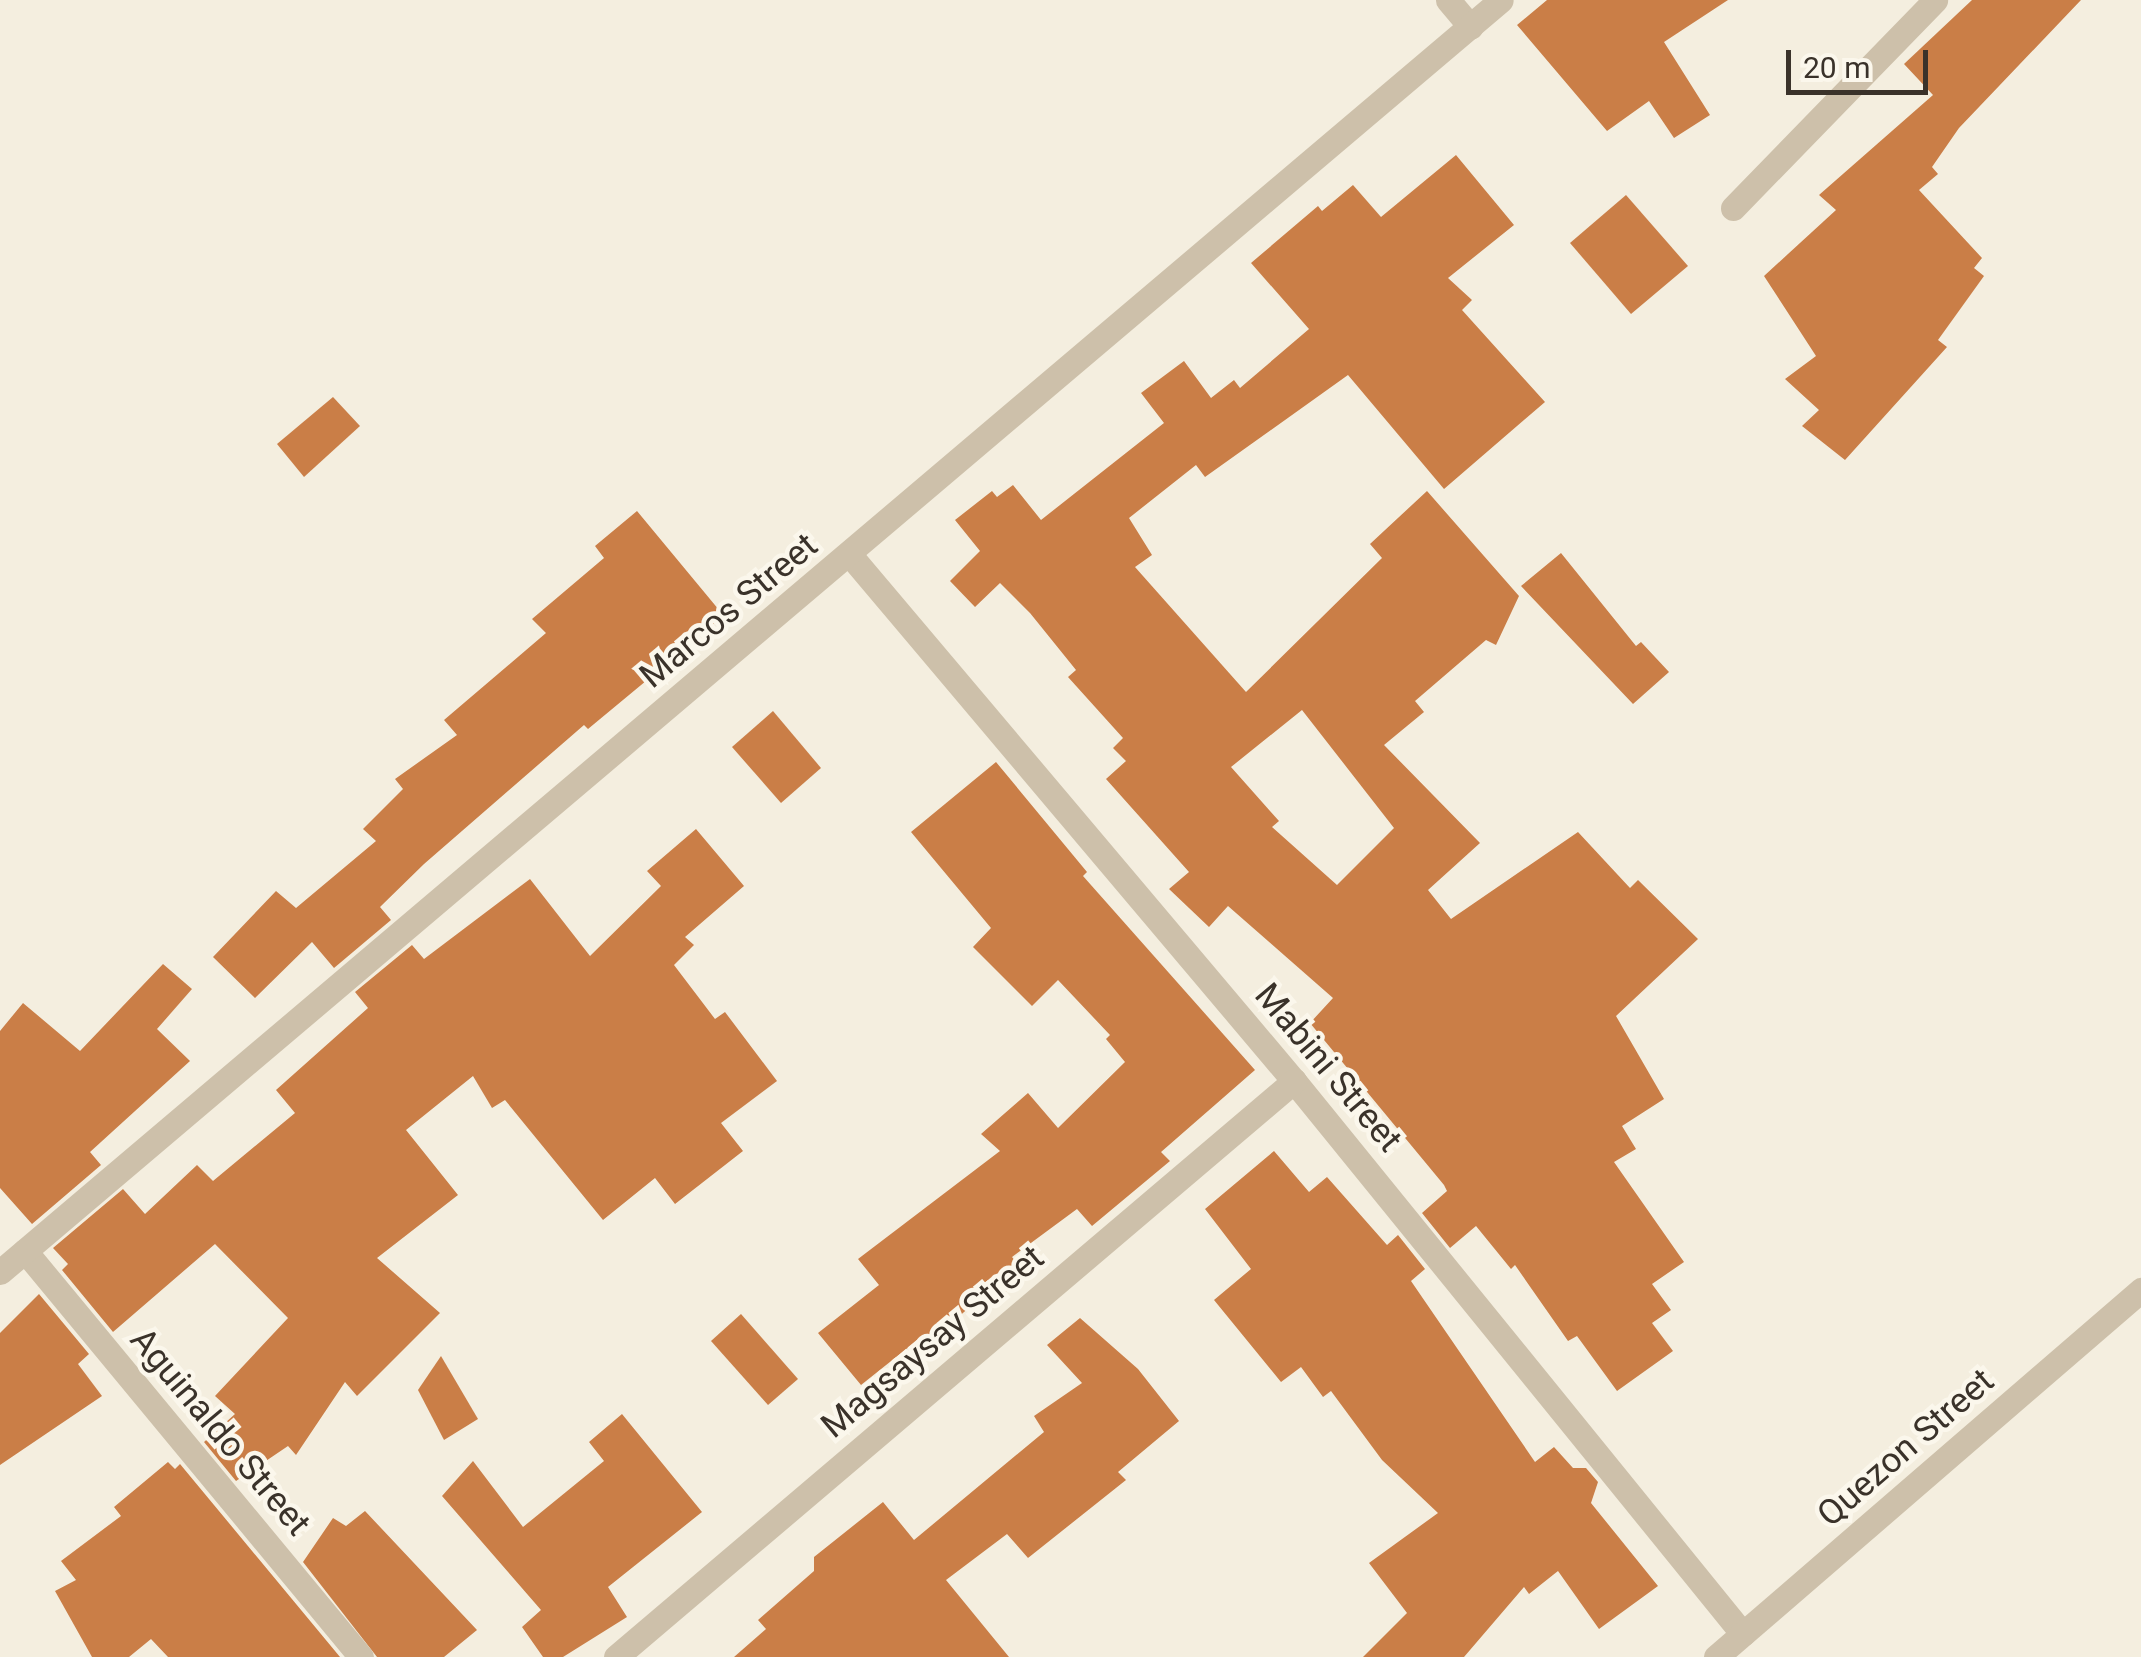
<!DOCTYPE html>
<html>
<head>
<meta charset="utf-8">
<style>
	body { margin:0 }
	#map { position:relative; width:2141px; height:1657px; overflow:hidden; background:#f4eedf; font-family:Roboto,sans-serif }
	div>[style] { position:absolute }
	.building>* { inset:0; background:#ca7e47 }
	.minor>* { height:25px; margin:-12.5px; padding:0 12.5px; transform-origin:12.5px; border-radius:12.5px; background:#cdc0aa }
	span { translate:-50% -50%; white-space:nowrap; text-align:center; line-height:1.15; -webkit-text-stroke:9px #fbf7ec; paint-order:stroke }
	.street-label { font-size:35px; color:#3a322a }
	.scale { position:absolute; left:1786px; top:50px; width:142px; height:45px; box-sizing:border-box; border:5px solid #3a322a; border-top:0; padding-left:12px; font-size:30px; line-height:35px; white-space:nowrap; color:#3a322a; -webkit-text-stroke:8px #fbf7ec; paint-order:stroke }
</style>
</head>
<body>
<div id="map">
	<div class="building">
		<i style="clip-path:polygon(1547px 0,1728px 0,1664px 42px,1710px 115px,1674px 138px,1649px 101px,1607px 131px,1517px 25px)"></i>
		<i style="clip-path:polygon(1972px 0,2081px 0,1959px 128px,1932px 167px,1938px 174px,1919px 190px,1982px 258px,1974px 268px,1984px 276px,1938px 340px,1947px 347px,1845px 460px,1802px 426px,1819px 410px,1785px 379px,1816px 356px,1764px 276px,1836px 210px,1819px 195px,1933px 95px,1904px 64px)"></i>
		<i style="clip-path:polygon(evenodd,1456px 155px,1514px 225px,1448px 278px,1472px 300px,1462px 310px,1545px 402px,1444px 489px,1348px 375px,1205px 477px,1196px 465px,1129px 518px,1152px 555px,1135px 567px,1246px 692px,1382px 558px,1370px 544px,1427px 491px,1519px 596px,1496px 645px,1486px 640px,1415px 701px,1424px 712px,1384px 745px,1480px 843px,1428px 890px,1451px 919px,1578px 832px,1630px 888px,1638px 880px,1698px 939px,1616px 1016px,1664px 1099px,1622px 1126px,1636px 1149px,1614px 1162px,1684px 1262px,1652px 1284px,1671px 1310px,1652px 1323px,1673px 1351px,1617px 1391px,1577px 1336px,1568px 1341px,1515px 1265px,1511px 1269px,1476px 1226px,1450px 1248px,1422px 1213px,1447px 1191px,1444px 1185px,1310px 1023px,1333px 998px,1228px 906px,1209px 927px,1169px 889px,1189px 872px,1106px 779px,1126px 761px,1113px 748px,1123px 738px,1068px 677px,1076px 670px,1030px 613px,1000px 583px,975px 607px,950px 581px,980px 551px,955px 520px,992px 491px,997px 497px,1013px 485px,1041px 520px,1164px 423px,1141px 393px,1184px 361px,1211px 398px,1234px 380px,1240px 388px,1309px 329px,1251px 263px,1318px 206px,1322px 211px,1353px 185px,1381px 217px,1456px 155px,1302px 710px,1394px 828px,1337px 885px,1272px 827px,1279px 821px,1231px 767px,1302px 710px)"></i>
		<i style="clip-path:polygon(1626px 195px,1688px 266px,1631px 314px,1570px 243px)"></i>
		<i style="clip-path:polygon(333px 397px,360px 426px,304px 477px,277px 444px)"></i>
		<i style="clip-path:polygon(637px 511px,724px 616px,660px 662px,664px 666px,588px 729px,584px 725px,424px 864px,380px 907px,391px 920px,334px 968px,312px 942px,255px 998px,213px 957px,276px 891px,296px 908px,376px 841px,363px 829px,403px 789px,395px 779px,457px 735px,444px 720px,546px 633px,532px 619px,604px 558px,595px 546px)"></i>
		<i style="clip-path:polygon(1561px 553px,1636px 646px,1641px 642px,1669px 672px,1633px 704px,1521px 586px)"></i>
		<i style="clip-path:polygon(773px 711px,821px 768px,781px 803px,732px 747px)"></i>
		<i style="clip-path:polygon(996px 762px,1087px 872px,1083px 876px,1255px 1070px,1161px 1152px,1170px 1161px,1092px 1226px,1077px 1209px,1012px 1257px,1027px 1276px,996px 1300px,988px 1291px,931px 1341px,925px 1334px,861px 1385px,818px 1333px,879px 1285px,858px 1259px,1000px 1151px,981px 1134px,1028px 1093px,1058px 1128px,1125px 1062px,1106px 1039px,1110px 1035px,1058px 980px,1032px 1006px,973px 947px,991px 928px,911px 832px)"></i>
		<i style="clip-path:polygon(696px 829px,744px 886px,685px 937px,694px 945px,674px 965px,715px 1019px,725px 1012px,777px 1081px,721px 1123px,743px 1151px,675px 1204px,655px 1178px,603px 1220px,505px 1100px,492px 1108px,473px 1076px,406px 1130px,458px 1195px,377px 1258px,440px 1313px,357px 1396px,345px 1382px,296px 1455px,288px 1446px,236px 1481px,204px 1442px,235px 1414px,215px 1396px,288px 1318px,215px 1244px,113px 1332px,62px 1270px,68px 1264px,53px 1248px,123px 1189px,145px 1214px,197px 1165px,213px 1181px,295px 1113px,276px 1090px,368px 1008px,355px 992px,412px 945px,424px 959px,530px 879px,590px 956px,661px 886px,647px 871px)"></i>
		<i style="clip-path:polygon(163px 964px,192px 989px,157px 1029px,190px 1061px,90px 1152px,101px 1165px,32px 1224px,0 1188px,0 1031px,23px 1003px,80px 1051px)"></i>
		<i style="clip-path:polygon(1274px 1151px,1309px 1192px,1327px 1177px,1387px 1245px,1398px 1235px,1425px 1269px,1411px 1281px,1535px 1462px,1554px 1447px,1573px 1468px,1586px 1468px,1598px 1482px,1591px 1503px,1658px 1586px,1599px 1629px,1558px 1571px,1529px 1594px,1524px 1587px,1464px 1657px,1363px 1657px,1407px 1613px,1369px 1563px,1438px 1513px,1382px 1460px,1331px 1391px,1323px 1397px,1301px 1367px,1281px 1382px,1214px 1300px,1251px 1269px,1205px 1209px)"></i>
		<i style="clip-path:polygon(39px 1294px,89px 1354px,78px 1364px,102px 1396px,0 1465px,0 1333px)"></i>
		<i style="clip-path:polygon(741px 1314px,798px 1379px,768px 1405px,711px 1341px)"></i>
		<i style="clip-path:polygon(1080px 1318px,1138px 1369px,1179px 1421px,1118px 1472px,1126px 1480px,1028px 1558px,1007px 1534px,946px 1580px,1009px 1657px,734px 1657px,766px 1629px,758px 1620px,814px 1571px,814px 1557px,883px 1502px,914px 1540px,1044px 1432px,1034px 1416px,1082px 1383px,1047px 1345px)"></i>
		<i style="clip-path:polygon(441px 1356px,478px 1419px,444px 1440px,418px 1390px)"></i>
		<i style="clip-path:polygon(622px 1414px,702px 1512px,608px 1587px,627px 1617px,563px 1657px,543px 1657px,522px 1627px,541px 1610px,442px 1496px,473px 1461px,523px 1527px,604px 1461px,589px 1442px)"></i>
		<i style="clip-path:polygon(168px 1462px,175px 1469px,180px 1464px,340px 1657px,168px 1657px,151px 1639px,129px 1657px,92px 1657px,55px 1591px,76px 1580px,61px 1561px,121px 1516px,114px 1507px)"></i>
		<i style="clip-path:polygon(365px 1511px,477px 1630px,444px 1657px,377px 1657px,303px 1562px,333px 1518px,346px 1526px)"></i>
	</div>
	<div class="minor">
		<i style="left:1448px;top:0;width:35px;rotate:50deg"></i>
		<i style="left:1733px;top:208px;width:290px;rotate:-45.8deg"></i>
		<i style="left:850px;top:555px;width:688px;rotate:49.83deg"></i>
		<i style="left:1294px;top:1081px;width:712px;rotate:50.93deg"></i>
		<i style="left:25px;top:1251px;width:527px;rotate:50.39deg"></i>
		<i style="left:0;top:1272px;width:1967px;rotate:-40.28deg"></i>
		<i style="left:616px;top:1657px;width:890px;rotate:-40.35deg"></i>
		<i style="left:1716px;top:1657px;width:562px;rotate:-40.81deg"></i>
	</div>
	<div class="street-label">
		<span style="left:729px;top:611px;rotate:-40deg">Marcos Street</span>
		<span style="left:1328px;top:1068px;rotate:50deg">Mabini Street</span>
		<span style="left:933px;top:1342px;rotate:-40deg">Magsaysay Street</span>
		<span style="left:220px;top:1432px;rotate:50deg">Aguinaldo Street</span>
		<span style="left:1906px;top:1448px;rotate:-41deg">Quezon Street</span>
	</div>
	<div class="scale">20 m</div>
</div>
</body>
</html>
